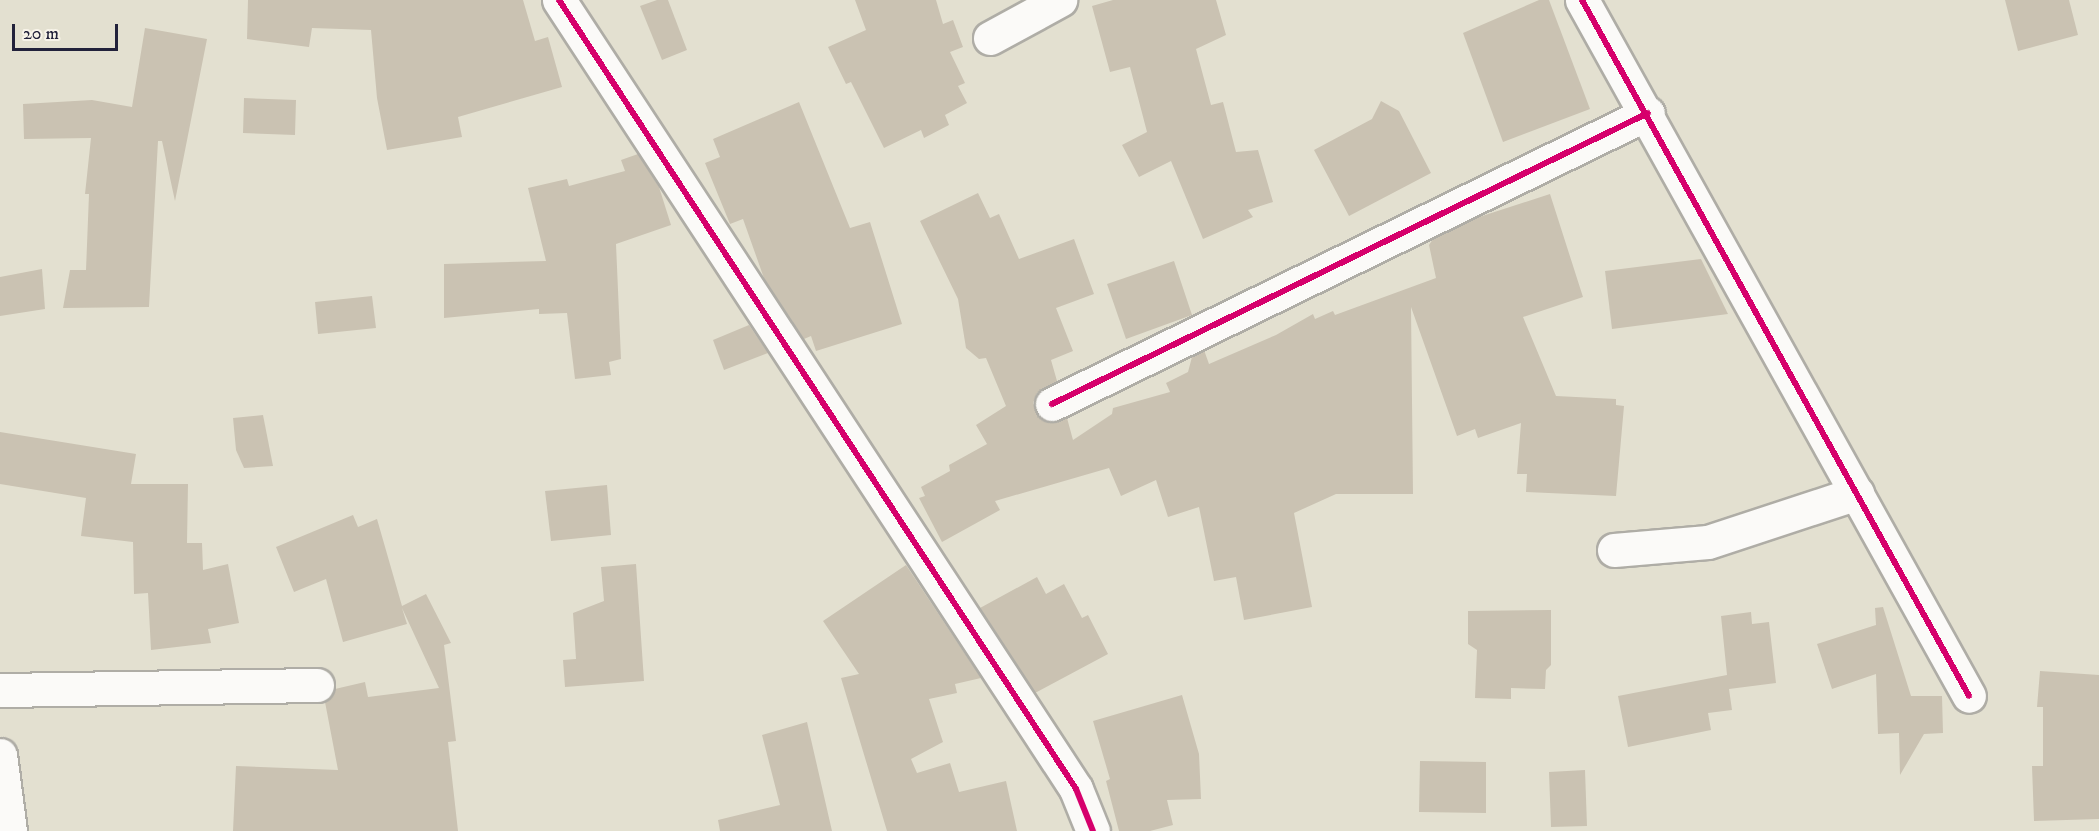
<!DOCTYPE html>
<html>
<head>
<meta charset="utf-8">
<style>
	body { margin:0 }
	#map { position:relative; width:2099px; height:831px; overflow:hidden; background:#e3e0d0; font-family:"IM FELL DW Pica",serif }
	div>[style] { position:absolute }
	.building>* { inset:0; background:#cac2b2 }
	.roads { filter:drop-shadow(2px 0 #afada6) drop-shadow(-2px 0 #afada6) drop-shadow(0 2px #afada6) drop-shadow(0 -2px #afada6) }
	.minor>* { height:33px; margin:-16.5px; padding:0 16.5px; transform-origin:16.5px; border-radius:16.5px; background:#fbfaf8 }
	.cycleway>* { height:6px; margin:-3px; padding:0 3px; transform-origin:3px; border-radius:3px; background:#d6006c }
	span { translate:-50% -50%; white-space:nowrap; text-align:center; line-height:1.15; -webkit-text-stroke:4.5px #f7f3e8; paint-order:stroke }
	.scale { position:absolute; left:12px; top:24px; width:106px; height:27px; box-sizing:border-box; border:3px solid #22223b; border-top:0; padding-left:8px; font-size:18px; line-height:21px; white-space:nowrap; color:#22223b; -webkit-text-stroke:4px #f7f3e8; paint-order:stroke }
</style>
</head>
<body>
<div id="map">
	<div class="building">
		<i style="clip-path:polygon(248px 0,523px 0,535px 41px,548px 37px,562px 87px,458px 117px,462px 137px,387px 150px,377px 98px,371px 30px,312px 28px,309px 47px,247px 39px)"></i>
		<i style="clip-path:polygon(657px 0,668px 0,687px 50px,662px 60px,640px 6px)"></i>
		<i style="clip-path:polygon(855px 0,936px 0,943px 24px,953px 20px,963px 47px,950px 52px,965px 83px,958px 86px,967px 103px,945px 115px,949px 125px,924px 138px,921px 130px,884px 148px,851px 82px,846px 84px,828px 47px,866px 30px)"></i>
		<i style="clip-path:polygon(1113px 0,1216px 0,1226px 35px,1196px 49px,1211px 105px,1223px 102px,1236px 152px,1258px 150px,1273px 202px,1248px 210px,1253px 217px,1203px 239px,1171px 161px,1139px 177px,1122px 145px,1147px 132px,1130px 67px,1110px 72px,1092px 6px)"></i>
		<i style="clip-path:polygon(1539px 0,1549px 0,1590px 109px,1503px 142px,1463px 33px)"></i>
		<i style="clip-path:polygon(2005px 0,2069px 0,2078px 35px,2018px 51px)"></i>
		<i style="clip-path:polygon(145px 28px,207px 39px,175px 201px,162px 141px,158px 141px,149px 307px,63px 308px,70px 270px,86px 270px,89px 194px,85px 194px,91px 138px,24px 139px,23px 104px,92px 100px,132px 107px)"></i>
		<i style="clip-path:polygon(244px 98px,296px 100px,295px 135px,243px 133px)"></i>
		<i style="clip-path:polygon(1381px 101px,1399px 111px,1431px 173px,1349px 216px,1314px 150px,1372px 119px)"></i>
		<i style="clip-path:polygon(799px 102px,850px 228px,870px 222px,902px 324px,816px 351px,811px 336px,804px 339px,765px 281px,743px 219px,730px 224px,705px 163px,720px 157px,713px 139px)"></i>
		<i style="clip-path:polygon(638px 154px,659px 187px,671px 225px,616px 244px,621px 359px,609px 362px,611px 375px,575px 379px,567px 313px,539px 314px,539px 309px,444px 318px,444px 264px,546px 261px,528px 188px,567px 179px,569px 186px,625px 171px,621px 160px)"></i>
		<i style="clip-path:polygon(978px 193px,990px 218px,999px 214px,1019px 259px,1074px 239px,1094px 294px,1056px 308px,1073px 351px,1051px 360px,1057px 381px,1037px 393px,1033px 403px,1042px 420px,1051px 423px,1067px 418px,1073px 440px,1112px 414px,1113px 408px,1170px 392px,1166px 383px,1188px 372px,1192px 357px,1204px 350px,1209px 364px,1276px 335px,1313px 314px,1315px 319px,1333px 311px,1335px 315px,1436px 278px,1429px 245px,1433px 239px,1476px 218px,1550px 194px,1583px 297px,1523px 317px,1556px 396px,1616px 399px,1616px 405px,1624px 406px,1616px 496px,1526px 492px,1527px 474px,1517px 474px,1521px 423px,1478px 438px,1475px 429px,1457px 436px,1411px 307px,1413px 494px,1336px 494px,1294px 513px,1312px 607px,1244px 620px,1236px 577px,1214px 581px,1199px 507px,1168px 517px,1156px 480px,1121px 496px,1109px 468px,995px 501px,1000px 510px,942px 542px,919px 498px,925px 496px,921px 487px,950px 471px,949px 465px,987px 444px,976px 425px,1006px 406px,986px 358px,979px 359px,966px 348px,958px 299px,920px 221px)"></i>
		<i style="clip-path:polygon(1701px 259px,1728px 314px,1612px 329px,1605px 271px)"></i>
		<i style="clip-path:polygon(1174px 261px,1192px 315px,1126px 339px,1107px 284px)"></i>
		<i style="clip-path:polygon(42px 269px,45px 309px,0 316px,0 277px)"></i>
		<i style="clip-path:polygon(372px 296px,376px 328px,318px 334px,315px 302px)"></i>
		<i style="clip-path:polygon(749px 325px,768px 353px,724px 370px,713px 340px)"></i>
		<i style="clip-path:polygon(263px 415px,273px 466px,244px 468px,236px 450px,233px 418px)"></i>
		<i style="clip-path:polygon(0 432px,136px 454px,131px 484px,188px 484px,187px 543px,202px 543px,203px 570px,228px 564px,239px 623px,208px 629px,211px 643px,151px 650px,148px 593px,134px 594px,133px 542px,81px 536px,86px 498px,0 484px)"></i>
		<i style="clip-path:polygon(607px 485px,611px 535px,551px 541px,545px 491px)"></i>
		<i style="clip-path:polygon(353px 515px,358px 527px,377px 519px,402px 606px,426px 594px,451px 643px,444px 645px,456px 741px,448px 742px,458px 831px,233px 831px,236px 766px,338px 770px,325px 702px,335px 689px,365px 682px,368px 697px,439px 688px,402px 608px,407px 624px,343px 642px,326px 579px,294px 592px,276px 547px)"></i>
		<i style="clip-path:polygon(636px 564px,644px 681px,565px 687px,563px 660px,576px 659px,573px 613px,604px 601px,601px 567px)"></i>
		<i style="clip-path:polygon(906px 565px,981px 678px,955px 684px,957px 693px,929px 699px,943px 742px,911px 759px,917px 773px,950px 763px,959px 792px,1006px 781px,1017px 831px,887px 831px,841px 678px,859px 674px,823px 621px)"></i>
		<i style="clip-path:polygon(1037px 577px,1046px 594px,1064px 584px,1082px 618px,1088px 615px,1108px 654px,1035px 693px,980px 608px)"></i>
		<i style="clip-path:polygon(1883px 607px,1911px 696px,1942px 696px,1943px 733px,1924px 734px,1900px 775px,1899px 733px,1878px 734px,1876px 674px,1832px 689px,1817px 644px,1876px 625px,1875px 608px)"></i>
		<i style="clip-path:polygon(1551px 610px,1551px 665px,1546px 670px,1545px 689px,1511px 688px,1511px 699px,1475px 698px,1477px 650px,1468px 644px,1468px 611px)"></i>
		<i style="clip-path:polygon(1751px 612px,1752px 624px,1769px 622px,1776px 683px,1729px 689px,1732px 710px,1708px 713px,1711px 730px,1628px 747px,1618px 696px,1727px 675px,1721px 616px)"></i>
		<i style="clip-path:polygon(2040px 671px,2099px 675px,2099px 819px,2034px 821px,2032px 766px,2043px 766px,2043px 707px,2037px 707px)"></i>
		<i style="clip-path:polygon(1182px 695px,1199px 754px,1201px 799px,1167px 800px,1173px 825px,1150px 831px,1119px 831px,1106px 781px,1110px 779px,1093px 721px)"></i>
		<i style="clip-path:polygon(807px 722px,832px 831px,720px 831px,718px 820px,780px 805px,762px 735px)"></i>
		<i style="clip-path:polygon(1420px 761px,1486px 762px,1486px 813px,1419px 812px)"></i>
		<i style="clip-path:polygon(1585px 770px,1587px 826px,1551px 827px,1549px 772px)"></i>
	</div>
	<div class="roads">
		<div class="minor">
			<i style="left:559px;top:0;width:943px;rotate:56.76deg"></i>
			<i style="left:1076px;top:789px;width:45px;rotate:68deg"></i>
			<i style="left:1582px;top:0;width:796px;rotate:60.92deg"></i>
			<i style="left:990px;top:38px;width:80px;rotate:-28.5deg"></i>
			<i style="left:1052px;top:404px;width:663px;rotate:-26.02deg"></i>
			<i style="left:1614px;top:550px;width:94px;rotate:-4.9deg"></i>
			<i style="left:1708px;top:542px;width:157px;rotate:-18.2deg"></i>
			<i style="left:0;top:690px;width:317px;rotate:-0.9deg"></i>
			<i style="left:0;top:755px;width:77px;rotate:82.5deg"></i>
		</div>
	</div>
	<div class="cycleway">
		<i style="left:559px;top:0;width:943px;rotate:56.76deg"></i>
		<i style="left:1076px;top:789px;width:45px;rotate:68deg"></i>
		<i style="left:1582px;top:0;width:796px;rotate:60.92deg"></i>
		<i style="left:1052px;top:404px;width:663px;rotate:-26.02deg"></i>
	</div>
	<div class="scale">20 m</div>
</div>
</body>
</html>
